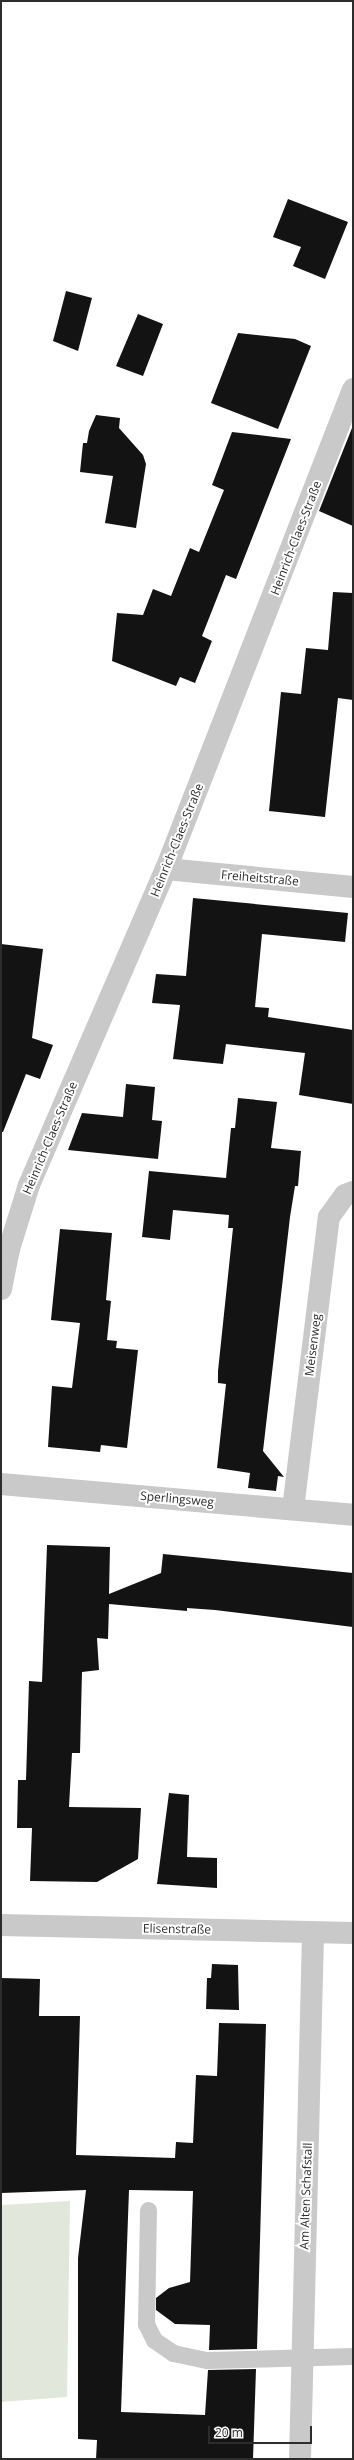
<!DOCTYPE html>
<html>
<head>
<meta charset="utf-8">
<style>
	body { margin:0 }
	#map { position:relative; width:354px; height:2460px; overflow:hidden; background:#fff; font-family:"Open Sans",sans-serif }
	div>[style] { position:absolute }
	.green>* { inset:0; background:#e1e8db }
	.building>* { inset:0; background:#131313 }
	.service>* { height:17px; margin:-8.5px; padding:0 8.5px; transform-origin:8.5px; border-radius:8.5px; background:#c9c9c9 }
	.minor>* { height:22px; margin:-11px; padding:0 11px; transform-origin:11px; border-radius:11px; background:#c9c9c9 }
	span { translate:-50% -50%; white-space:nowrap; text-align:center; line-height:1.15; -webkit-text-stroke:4px #fff; paint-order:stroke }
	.street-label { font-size:12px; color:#2c2c2c }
	.frame { position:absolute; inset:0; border:2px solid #2c2c2c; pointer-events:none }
	.scale { position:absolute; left:208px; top:2426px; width:104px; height:18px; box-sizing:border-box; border:2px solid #2c2c2c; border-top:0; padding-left:5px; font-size:12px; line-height:14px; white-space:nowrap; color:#2c2c2c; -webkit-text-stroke:3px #fff; paint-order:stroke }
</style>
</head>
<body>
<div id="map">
	<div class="green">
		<i style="clip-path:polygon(70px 2201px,67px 2397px,1px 2402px,1px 2205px)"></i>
	</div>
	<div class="building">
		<i style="clip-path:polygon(288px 199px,348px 222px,325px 279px,293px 266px,301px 247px,273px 237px)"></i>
		<i style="clip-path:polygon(66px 291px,92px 298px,78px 351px,53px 341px)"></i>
		<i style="clip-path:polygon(138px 314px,163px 324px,143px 376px,116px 366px)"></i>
		<i style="clip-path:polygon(238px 333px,295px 339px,311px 346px,278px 429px,211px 403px)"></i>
		<i style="clip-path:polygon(96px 415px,120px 418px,119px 428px,143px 455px,146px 464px,136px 528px,105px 523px,113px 476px,80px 472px,83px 443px,87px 443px,89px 431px)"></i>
		<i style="clip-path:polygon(352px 428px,353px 428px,353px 526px,319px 511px)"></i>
		<i style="clip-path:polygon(232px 432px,291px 439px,236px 579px,226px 575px,202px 636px,212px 641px,195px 683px,180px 677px,176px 686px,112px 661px,117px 613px,143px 615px,153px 589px,171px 596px,190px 548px,199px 552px,224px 490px,212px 485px)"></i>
		<i style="clip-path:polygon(333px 592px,353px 593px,353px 700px,338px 698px,325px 817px,269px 811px,281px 692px,301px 694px,306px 648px,328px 650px)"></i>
		<i style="clip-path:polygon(193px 898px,348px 913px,345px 942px,262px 934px,255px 1007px,269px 1008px,268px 1017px,353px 1030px,353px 1104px,299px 1095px,305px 1053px,226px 1044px,223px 1064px,173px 1059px,180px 1005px,152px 1003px,156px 974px,186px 976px)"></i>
		<i style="clip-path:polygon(1px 944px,43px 949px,32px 1038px,53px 1045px,40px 1079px,26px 1074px,3px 1132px,1px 1132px)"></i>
		<i style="clip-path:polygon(126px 1084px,155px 1087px,152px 1120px,162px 1121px,158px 1159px,68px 1150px,82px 1113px,123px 1117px)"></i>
		<i style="clip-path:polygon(238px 1098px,277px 1102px,271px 1148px,301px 1151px,298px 1186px,295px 1186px,290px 1217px,263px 1451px,284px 1477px,278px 1476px,276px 1491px,248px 1488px,250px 1473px,217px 1468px,226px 1384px,218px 1383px,218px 1371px,233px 1228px,228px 1228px,229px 1215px,173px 1210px,170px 1240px,142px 1237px,149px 1171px,226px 1178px,231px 1128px,235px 1128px)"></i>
		<i style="clip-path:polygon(60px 1229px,112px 1233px,106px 1300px,111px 1301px,107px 1340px,117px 1341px,116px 1348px,138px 1350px,127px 1448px,101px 1445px,100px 1452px,48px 1447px,52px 1386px,72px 1388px,80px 1323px,51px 1320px)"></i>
		<i style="clip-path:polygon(47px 1545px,110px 1547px,109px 1594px,161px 1573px,163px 1554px,353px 1573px,353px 1627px,215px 1610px,187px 1608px,187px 1611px,109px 1604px,108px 1639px,97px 1638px,99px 1670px,82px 1672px,80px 1753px,72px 1753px,69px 1807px,141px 1808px,138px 1859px,97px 1882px,30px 1881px,32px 1828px,17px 1828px,18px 1780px,26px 1780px,29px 1681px,42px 1682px)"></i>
		<i style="clip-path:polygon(169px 1793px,189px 1795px,187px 1857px,217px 1858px,217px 1888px,157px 1884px)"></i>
		<i style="clip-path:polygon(212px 1964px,238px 1965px,239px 2010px,206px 2009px,207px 1978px,211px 1978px)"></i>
		<i style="clip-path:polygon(1px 1978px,40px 1979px,39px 2016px,80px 2016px,76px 2155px,175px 2158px,176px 2142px,193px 2143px,196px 2075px,217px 2076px,219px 2023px,266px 2024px,257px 2349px,209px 2350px,210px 2325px,175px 2324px,156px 2310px,156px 2298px,169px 2288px,190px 2282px,193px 2191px,129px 2190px,121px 2412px,205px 2415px,208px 2370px,256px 2369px,253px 2459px,96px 2459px,97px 2440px,78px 2439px,78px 2258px,86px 2190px,1px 2193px)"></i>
	</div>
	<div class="service">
		<i style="left:148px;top:2210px;width:114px;rotate:91deg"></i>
		<i style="left:146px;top:2324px;width:18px;rotate:63deg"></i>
		<i style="left:154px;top:2340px;width:23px;rotate:34deg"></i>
		<i style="left:173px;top:2353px;width:35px;rotate:12deg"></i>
		<i style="left:207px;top:2360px;width:146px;rotate:-1.6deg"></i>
	</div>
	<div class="minor">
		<i style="left:166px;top:869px;width:188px;rotate:5.5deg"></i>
		<i style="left:1px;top:1289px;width:41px;rotate:-78.7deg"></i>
		<i style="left:9px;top:1249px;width:67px;rotate:-72.6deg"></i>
		<i style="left:29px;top:1185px;width:344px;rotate:-66.6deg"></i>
		<i style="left:166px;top:869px;width:515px;rotate:-68.71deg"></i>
		<i style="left:1px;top:1484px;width:353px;rotate:5deg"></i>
		<i style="left:293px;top:1509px;width:294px;rotate:-83deg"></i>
		<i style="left:329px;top:1217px;width:27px;rotate:-54deg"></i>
		<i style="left:345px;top:1195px;width:9px;rotate:-21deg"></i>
		<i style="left:1px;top:1925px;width:352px;rotate:1.3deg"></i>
		<i style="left:300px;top:2459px;width:526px;rotate:-88.58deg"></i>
	</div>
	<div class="street-label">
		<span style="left:296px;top:538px;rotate:-69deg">Heinrich-Claes-Straße</span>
		<span style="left:177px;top:840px;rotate:-68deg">Heinrich-Claes-Straße</span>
		<span style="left:260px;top:878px;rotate:5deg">Freiheitstraße</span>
		<span style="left:50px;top:1138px;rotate:-67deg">Heinrich-Claes-Straße</span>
		<span style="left:313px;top:1345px;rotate:-83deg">Meisenweg</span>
		<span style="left:177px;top:1499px;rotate:5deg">Sperlingsweg</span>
		<span style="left:177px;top:1929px;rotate:1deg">Elisenstraße</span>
		<span style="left:306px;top:2196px;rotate:-88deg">Am Alten Schafstall</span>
	</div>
	<div class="frame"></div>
	<div class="scale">20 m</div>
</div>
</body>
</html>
